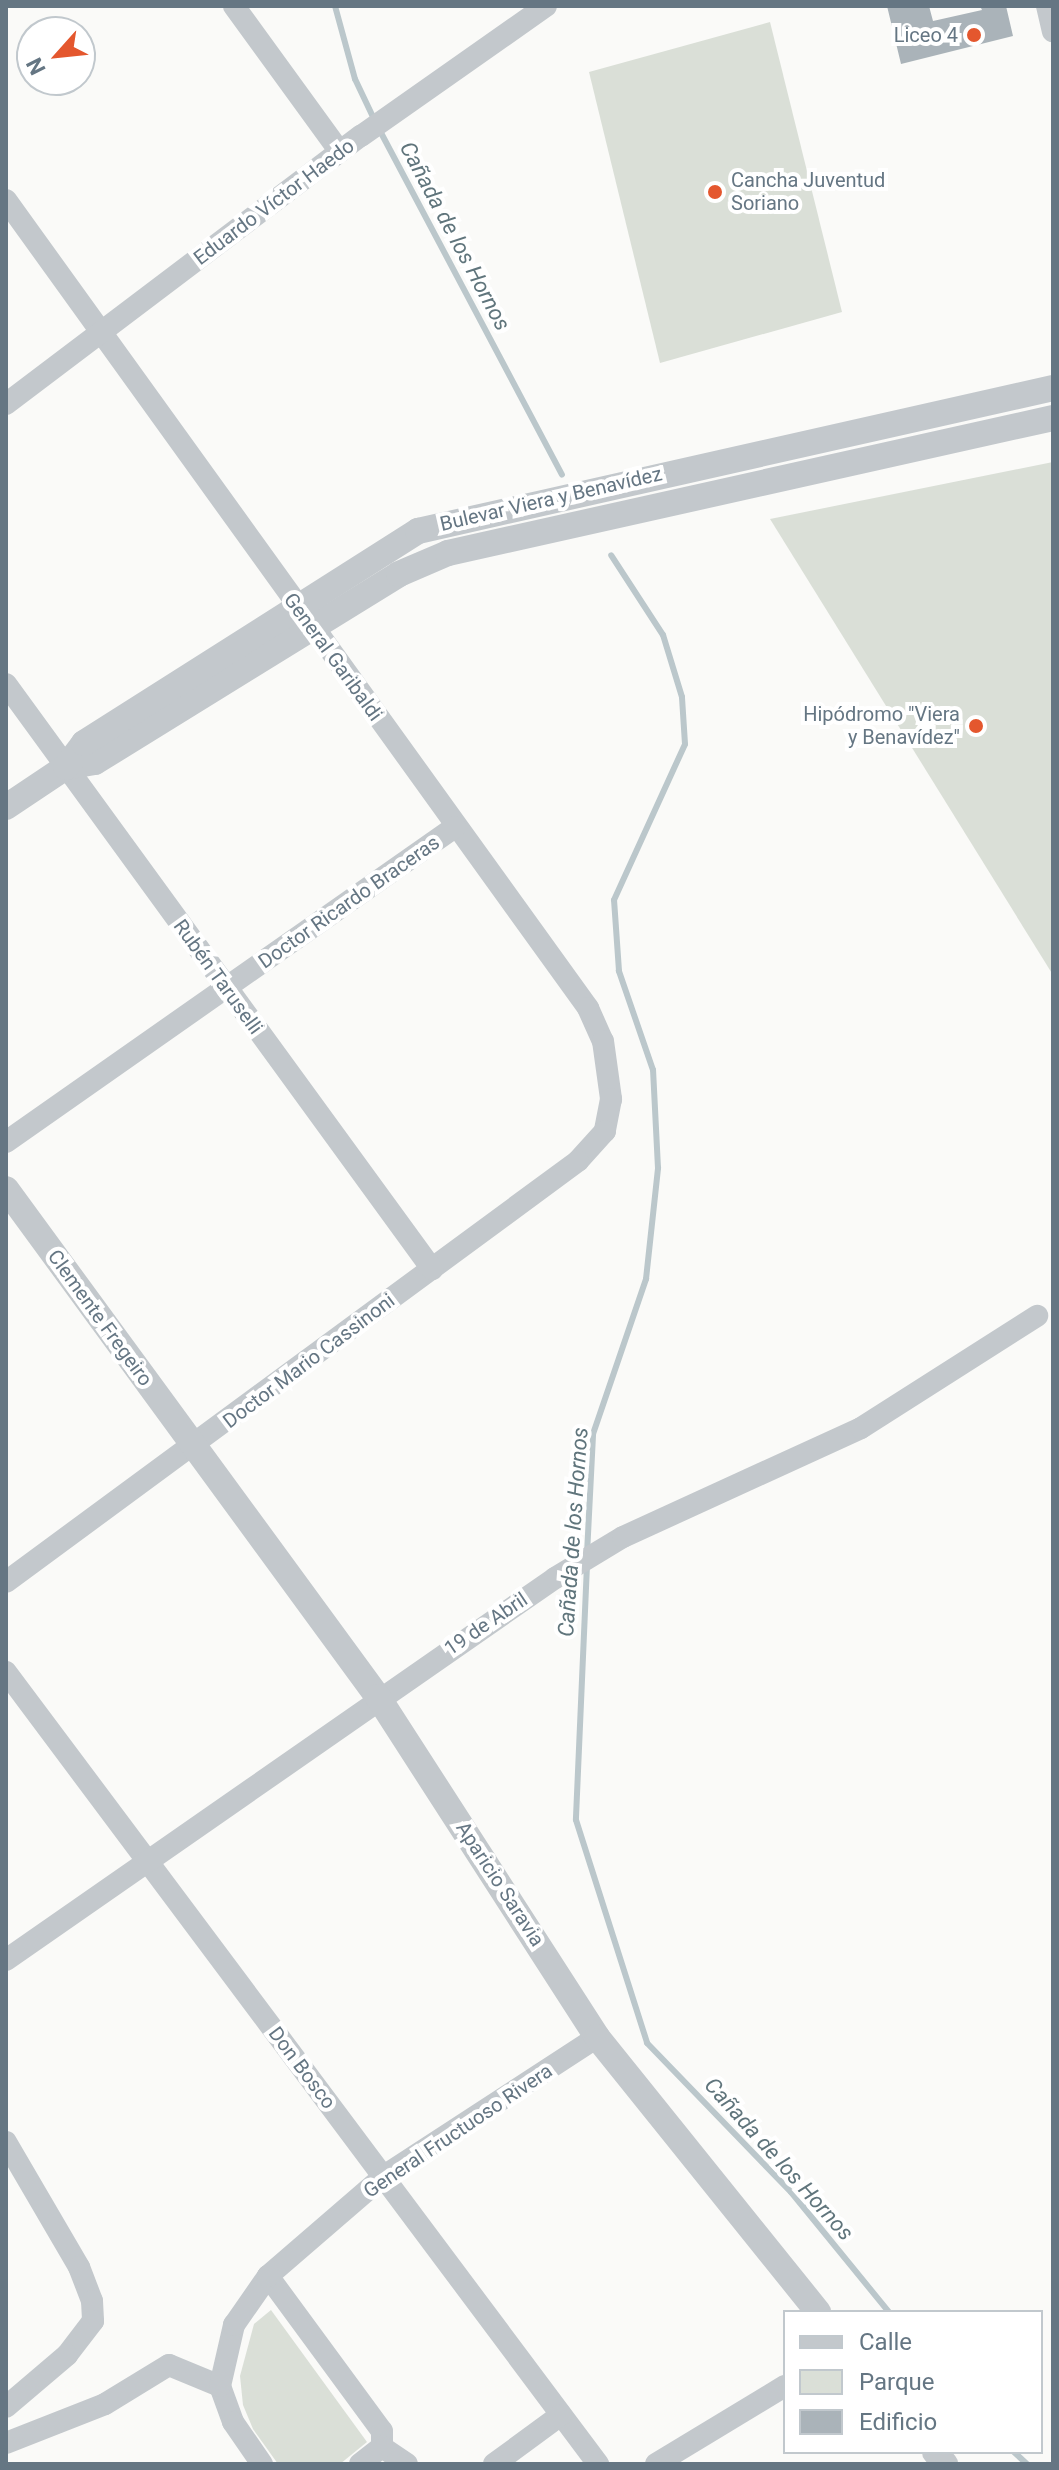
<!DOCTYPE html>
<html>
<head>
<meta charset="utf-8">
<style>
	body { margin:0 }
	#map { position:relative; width:1059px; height:2470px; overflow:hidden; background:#fafaf8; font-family:Roboto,sans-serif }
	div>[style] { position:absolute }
	.green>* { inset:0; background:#dadfd7 }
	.stream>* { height:6px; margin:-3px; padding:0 3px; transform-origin:3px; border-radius:3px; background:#bbc7cb }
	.building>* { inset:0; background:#aab3b9 }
	.minor>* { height:22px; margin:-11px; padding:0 11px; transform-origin:11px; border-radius:11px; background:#c3c8cc }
	.tertiary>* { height:26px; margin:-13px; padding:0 13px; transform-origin:13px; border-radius:13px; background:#c3c8cc }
	.dots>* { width:22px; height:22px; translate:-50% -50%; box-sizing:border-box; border:4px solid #fff; border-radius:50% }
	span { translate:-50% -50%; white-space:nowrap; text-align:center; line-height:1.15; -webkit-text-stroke:8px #fff; paint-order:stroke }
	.poi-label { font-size:20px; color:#657683 }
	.right { translate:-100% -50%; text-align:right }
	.left { translate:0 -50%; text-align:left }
	.street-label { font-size:20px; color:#657683 }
	.water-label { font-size:22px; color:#60757c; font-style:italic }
	.frame { position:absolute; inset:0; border:8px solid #657683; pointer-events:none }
	.legend { position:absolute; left:783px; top:2310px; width:260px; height:144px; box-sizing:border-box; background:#fff; border:2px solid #c1c8cd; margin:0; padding:10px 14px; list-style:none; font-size:24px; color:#657683 }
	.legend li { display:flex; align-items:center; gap:16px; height:40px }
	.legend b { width:40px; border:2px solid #c1c8cd }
	.north { position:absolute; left:16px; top:16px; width:80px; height:80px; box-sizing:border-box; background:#fff; border:2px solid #c1c8cd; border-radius:50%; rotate:243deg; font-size:22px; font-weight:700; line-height:32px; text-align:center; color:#657683 }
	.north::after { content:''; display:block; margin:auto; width:28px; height:36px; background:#e4572e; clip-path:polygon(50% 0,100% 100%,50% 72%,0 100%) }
</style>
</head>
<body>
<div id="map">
	<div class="green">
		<i style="clip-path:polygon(770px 22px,842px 312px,660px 363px,589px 72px)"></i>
		<i style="clip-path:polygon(1053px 462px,1053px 975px,770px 519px)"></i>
		<i style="clip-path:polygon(271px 2310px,367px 2442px,340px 2464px,278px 2464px,253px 2429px,243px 2405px,240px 2376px,254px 2324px)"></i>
	</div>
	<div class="stream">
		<i style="left:335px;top:6px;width:76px;rotate:74.7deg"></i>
		<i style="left:355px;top:79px;width:44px;rotate:64.6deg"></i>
		<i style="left:379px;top:129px;width:391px;rotate:62.1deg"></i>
		<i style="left:587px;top:1554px;width:120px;rotate:-87.1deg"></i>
		<i style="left:593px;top:1434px;width:164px;rotate:-71.1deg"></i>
		<i style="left:646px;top:1279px;width:112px;rotate:-83.8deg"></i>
		<i style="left:658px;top:1168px;width:98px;rotate:-92.9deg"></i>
		<i style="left:653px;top:1070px;width:105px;rotate:-109deg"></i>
		<i style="left:619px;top:971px;width:71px;rotate:-94deg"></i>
		<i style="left:614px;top:900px;width:171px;rotate:-65.5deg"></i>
		<i style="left:685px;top:744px;width:47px;rotate:-93.7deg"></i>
		<i style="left:682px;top:697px;width:65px;rotate:-107deg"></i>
		<i style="left:663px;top:635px;width:95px;rotate:-123deg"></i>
		<i style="left:587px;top:1565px;width:255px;rotate:92.5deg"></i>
		<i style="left:576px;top:1820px;width:234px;rotate:72.3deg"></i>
		<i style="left:647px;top:2043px;width:207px;rotate:46deg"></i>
		<i style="left:791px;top:2192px;width:155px;rotate:50.8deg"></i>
		<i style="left:1014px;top:2452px;width:18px;rotate:43deg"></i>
	</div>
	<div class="building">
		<i style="clip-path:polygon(887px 6px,929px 6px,933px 21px,982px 10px,980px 6px,1006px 6px,1013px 36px,901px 64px)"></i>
	</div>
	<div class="minor">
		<i style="left:234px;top:6px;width:180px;rotate:54deg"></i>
		<i style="left:1047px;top:6px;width:26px;rotate:77deg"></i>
		<i style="left:6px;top:200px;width:996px;rotate:54.23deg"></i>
		<i style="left:588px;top:1008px;width:36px;rotate:66deg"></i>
		<i style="left:603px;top:1041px;width:59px;rotate:82.1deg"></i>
		<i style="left:611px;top:1099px;width:33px;rotate:101deg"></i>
		<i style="left:605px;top:1131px;width:40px;rotate:132deg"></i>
		<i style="left:578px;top:1161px;width:710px;rotate:143.65deg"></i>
		<i style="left:6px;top:404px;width:445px;rotate:-37.1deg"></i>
		<i style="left:361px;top:136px;width:226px;rotate:-35.1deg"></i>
		<i style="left:6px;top:684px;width:724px;rotate:53.94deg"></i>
		<i style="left:6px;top:1142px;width:548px;rotate:-35.05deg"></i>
		<i style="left:6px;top:1672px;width:989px;rotate:53.22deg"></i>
		<i style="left:6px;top:1960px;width:669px;rotate:-34.83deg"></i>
		<i style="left:555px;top:1578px;width:79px;rotate:-31.1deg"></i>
		<i style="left:623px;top:1537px;width:262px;rotate:-24.6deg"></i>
		<i style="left:861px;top:1428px;width:209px;rotate:-32.5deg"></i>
		<i style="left:6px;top:2142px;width:145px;rotate:59.7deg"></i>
		<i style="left:79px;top:2267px;width:36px;rotate:69deg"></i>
		<i style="left:92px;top:2301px;width:20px;rotate:87deg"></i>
		<i style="left:93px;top:2321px;width:43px;rotate:127.4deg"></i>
		<i style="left:67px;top:2355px;width:80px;rotate:139.6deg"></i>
		<i style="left:268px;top:2276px;width:192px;rotate:53.7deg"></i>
		<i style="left:382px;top:2431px;width:16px;rotate:90deg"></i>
		<i style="left:382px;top:2447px;width:30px;rotate:34deg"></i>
		<i style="left:220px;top:2386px;width:38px;rotate:70deg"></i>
		<i style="left:233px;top:2422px;width:51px;rotate:55.4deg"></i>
		<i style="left:6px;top:2443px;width:106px;rotate:-21.5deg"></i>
		<i style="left:105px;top:2404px;width:75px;rotate:-31.4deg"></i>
		<i style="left:169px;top:2365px;width:55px;rotate:22.4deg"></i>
		<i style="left:220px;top:2386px;width:63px;rotate:-77.1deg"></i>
		<i style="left:234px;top:2325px;width:60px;rotate:-55.2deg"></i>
		<i style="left:268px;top:2276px;width:153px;rotate:-40.8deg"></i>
		<i style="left:384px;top:2176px;width:254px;rotate:-33.1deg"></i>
		<i style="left:360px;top:2464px;width:28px;rotate:-38deg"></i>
		<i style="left:494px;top:2464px;width:83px;rotate:-36.2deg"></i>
		<i style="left:656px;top:2464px;width:151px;rotate:-31.2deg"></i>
	</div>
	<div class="tertiary">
		<i style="left:66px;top:767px;width:29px;rotate:-10deg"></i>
		<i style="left:95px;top:762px;width:357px;rotate:-31.7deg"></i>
		<i style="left:399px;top:574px;width:53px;rotate:-23.2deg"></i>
		<i style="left:448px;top:553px;width:620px;rotate:-12.58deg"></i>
		<i style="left:6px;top:807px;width:72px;rotate:-33.7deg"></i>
		<i style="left:66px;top:767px;width:30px;rotate:-53deg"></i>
		<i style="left:84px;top:743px;width:396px;rotate:-32.4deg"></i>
		<i style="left:418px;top:531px;width:651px;rotate:-12.69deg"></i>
		<i style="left:6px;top:1189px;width:630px;rotate:53.79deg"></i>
		<i style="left:378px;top:1697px;width:404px;rotate:57.2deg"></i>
		<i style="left:597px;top:2037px;width:353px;rotate:51.2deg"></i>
		<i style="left:935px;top:2452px;width:16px;rotate:50deg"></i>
	</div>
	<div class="dots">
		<i style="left:974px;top:35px;background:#e4572e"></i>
		<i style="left:715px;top:192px;background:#e4572e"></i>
		<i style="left:976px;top:726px;background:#e4572e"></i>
	</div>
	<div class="poi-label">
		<span class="right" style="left:958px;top:35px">Liceo 4</span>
		<span class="left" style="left:731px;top:192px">Cancha Juventud<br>Soriano</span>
		<span class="right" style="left:960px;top:726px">Hipódromo "Viera<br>y Benavídez"</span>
	</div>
	<div class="street-label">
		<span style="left:274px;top:202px;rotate:-37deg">Eduardo Víctor Haedo</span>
		<span style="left:551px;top:499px;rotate:-13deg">Bulevar Viera y Benavídez</span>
		<span style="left:333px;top:657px;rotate:54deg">General Garibaldi</span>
		<span style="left:349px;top:902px;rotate:-35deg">Doctor Ricardo Braceras</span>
		<span style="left:218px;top:977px;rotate:54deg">Rubén Taruselli</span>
		<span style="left:100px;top:1318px;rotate:54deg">Clemente Fregeiro</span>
		<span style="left:309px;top:1361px;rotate:-37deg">Doctor Mario Cassinoni</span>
		<span style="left:486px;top:1624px;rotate:-34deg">19 de Abril</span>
		<span style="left:500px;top:1884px;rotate:57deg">Aparicio Saravia</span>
		<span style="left:302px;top:2068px;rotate:53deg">Don Bosco</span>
		<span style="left:458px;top:2131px;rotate:-34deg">General Fructuoso Rivera</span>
	</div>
	<div class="water-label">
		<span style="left:455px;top:236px;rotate:62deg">Cañada de los Hornos</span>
		<span style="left:573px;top:1532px;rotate:-86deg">Cañada de los Hornos</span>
		<span style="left:779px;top:2159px;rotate:48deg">Cañada de los Hornos</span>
	</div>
	<div class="frame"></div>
	<ul class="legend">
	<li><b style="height:10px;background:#c3c8cc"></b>Calle</li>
	<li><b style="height:22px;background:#dadfd7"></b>Parque</li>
	<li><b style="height:22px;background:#aab3b9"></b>Edificio</li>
	</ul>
	<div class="north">N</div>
</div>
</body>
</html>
